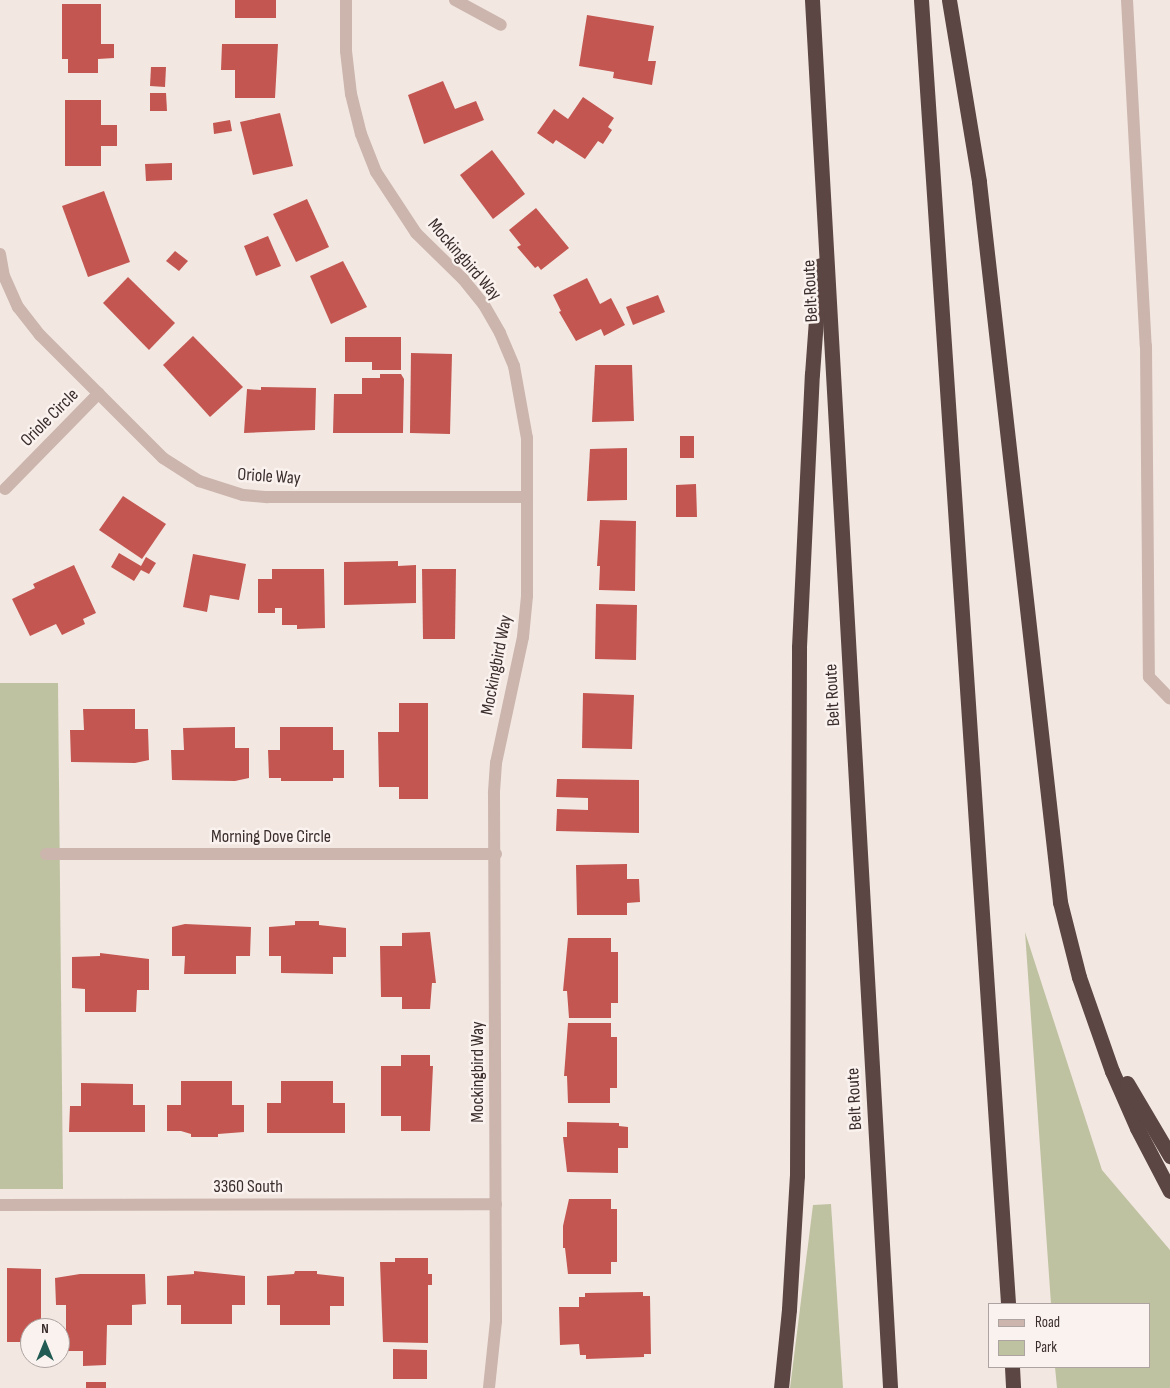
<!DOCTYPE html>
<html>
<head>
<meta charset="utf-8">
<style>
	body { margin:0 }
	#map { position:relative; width:1170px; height:1388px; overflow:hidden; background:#f3e7e2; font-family:"Sofia Sans Condensed",sans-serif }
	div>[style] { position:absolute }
	.green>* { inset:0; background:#bec2a1 }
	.building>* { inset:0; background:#c35650 }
	.service>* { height:12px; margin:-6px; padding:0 6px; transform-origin:6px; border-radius:6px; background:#cbb5ad }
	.minor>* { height:12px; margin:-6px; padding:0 6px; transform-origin:6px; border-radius:6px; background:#cbb5ad }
	.motorway>* { height:15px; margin:-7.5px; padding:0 7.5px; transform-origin:7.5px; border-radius:7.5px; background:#5b4643 }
	span { translate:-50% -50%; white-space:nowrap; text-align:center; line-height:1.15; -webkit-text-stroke:5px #faf2ee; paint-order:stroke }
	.street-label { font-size:18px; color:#3a2d2c }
	.legend { position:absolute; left:988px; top:1303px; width:162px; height:65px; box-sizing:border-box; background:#faf2ee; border:1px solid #ada3a0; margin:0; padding:6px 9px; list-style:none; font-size:15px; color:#3a2d2c }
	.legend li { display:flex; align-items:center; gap:10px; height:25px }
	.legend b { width:25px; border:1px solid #ada3a0 }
	.north { position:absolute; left:20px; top:1318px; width:50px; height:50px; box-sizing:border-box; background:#faf2ee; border:1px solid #ada3a0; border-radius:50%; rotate:0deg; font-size:14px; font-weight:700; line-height:20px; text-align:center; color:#3a2d2c }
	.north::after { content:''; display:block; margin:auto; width:18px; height:22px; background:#225b54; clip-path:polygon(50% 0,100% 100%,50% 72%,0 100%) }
</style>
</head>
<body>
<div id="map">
	<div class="green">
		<i style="clip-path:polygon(0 683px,58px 683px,63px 1189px,0 1189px)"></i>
		<i style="clip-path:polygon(1025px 932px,1102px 1170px,1170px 1250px,1170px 1388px,1057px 1388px,1055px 1367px,1149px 1367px,1149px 1304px,1051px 1304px)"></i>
		<i style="clip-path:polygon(831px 1204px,843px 1388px,790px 1388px,813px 1205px)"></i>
	</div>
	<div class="building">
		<i style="clip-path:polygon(235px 0,276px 0,276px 18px,235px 18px)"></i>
		<i style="clip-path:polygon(62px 4px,101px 4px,101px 44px,114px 44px,114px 58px,98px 59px,98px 73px,68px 73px,68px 59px,62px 59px)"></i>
		<i style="clip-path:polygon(587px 15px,654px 26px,648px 61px,656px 61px,652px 85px,613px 78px,614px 72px,579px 66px)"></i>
		<i style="clip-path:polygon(222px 44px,278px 44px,275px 98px,235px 98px,235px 70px,221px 70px)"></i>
		<i style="clip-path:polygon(151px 67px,166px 67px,165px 87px,150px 86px)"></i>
		<i style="clip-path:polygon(443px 81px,455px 109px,476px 101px,484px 120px,424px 144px,408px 95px)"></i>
		<i style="clip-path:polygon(150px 93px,166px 93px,167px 111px,150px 111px)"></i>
		<i style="clip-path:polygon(583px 97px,614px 118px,608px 127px,612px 130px,603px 144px,598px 141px,585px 159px,556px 140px,553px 144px,537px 133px,554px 109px,568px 119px)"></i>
		<i style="clip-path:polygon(65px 100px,101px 100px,101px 125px,117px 125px,117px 146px,101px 146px,101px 166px,65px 166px)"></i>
		<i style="clip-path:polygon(280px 113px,293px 166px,253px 175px,240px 122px)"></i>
		<i style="clip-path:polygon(230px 120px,232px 131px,214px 134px,213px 123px)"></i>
		<i style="clip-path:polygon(492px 150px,525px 194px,493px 219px,460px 175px)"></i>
		<i style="clip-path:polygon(172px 163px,172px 180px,146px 181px,145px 164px)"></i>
		<i style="clip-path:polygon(104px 191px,130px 262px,88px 277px,62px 206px)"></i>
		<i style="clip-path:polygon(307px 199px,329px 247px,296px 262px,273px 214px)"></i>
		<i style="clip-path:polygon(536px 208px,569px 248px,541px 270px,538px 266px,535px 268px,517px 247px,521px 245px,509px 230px)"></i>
		<i style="clip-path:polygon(268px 236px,281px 266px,256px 276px,244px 246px)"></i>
		<i style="clip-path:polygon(175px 251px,188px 261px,179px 271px,166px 261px)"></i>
		<i style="clip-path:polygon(343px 261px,367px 307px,331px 324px,310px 276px)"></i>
		<i style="clip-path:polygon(128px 277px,175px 323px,149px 350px,103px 303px)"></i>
		<i style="clip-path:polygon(587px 278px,600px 304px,611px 298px,625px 325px,604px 336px,601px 329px,576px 341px,559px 312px,561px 311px,553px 295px)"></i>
		<i style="clip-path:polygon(658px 295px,665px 312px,633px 325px,626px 307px)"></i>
		<i style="clip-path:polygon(193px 336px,243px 387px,210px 417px,163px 365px)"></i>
		<i style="clip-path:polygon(345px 337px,401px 337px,401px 370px,372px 370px,372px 362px,345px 362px)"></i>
		<i style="clip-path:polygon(411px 353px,452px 354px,450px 434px,410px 433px)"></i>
		<i style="clip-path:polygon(595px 365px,632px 365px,634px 421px,592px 422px)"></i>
		<i style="clip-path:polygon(380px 374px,401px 374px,404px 379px,403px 433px,333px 433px,334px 394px,362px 394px,362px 378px,380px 378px)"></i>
		<i style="clip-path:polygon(261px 387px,316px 388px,315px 430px,244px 433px,247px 389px,261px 390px)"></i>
		<i style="clip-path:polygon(680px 436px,694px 436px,694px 458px,680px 458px)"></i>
		<i style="clip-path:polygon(627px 448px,627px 500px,587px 501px,590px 449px)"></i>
		<i style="clip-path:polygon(696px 484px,697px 517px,676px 517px,676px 485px)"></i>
		<i style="clip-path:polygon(123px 496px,166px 524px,142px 559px,99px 530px)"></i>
		<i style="clip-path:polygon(600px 520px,636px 521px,635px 591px,599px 590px,600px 566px,597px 566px)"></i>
		<i style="clip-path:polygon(119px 553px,141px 566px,146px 557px,156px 563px,149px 574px,141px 570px,134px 581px,111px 567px)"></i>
		<i style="clip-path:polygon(193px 554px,246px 564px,239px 600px,210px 595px,207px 612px,183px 607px)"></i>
		<i style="clip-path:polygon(398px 561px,398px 566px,416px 565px,416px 603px,344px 605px,344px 562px)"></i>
		<i style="clip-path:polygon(74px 565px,96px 613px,83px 619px,85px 624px,62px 635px,56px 624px,30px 636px,12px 599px,35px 588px,33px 584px)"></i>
		<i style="clip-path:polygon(272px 569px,324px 569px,325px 628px,297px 629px,297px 625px,282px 625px,282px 608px,275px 608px,275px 613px,258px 613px,258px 579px,272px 579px)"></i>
		<i style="clip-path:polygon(422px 569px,456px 569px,455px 639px,423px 639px)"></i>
		<i style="clip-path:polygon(596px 604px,637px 605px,636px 660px,595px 659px)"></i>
		<i style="clip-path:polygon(583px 693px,634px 695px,632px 749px,582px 748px)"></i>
		<i style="clip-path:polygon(399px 703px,428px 703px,428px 799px,399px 799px,399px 787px,379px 787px,378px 732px,399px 732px)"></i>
		<i style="clip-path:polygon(83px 709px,135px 709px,135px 729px,148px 729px,149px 760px,135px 763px,71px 762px,70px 730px,84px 730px)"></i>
		<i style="clip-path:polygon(235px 727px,235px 748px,249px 748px,249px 778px,235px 781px,172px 780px,171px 750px,184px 750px,183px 728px)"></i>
		<i style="clip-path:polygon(280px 727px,333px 727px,333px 750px,344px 750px,344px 778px,333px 778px,333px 781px,281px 781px,281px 778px,269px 778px,268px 750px,280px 750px)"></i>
		<i style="clip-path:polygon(557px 779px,639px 780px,639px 833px,556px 831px,557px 809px,588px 810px,588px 798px,556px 797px)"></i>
		<i style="clip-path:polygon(627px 864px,627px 879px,639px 879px,640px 902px,627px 903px,627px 915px,577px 915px,576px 865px)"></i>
		<i style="clip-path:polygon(295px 921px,319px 921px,319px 925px,346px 928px,346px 957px,333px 957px,333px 974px,281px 973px,281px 956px,269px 956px,269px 927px,295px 925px)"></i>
		<i style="clip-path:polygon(185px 924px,251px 927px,250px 956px,236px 956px,236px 974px,184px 974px,185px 956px,172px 956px,172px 927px)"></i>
		<i style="clip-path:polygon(430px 932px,436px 983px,432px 983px,430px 1009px,402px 1009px,402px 997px,381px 997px,380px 946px,402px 946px,402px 933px)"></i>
		<i style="clip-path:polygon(568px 938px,611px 938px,611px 952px,618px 952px,618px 1003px,611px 1003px,611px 1018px,569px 1018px,567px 991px,563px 991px)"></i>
		<i style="clip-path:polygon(100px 953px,149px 959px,149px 990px,137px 990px,136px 1012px,85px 1012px,85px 989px,72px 988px,72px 957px,100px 956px)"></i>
		<i style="clip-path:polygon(568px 1023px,611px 1023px,611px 1037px,617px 1037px,617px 1088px,610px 1088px,610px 1103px,568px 1103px,567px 1076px,564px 1076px)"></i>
		<i style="clip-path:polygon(401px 1055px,430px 1055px,430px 1066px,433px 1066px,430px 1131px,401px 1131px,401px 1116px,381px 1116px,381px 1066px,401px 1066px)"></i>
		<i style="clip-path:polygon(181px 1081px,232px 1081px,232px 1105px,244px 1105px,244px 1132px,218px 1134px,218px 1137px,191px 1137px,191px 1134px,181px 1131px,167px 1131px,167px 1105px,181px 1105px)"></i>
		<i style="clip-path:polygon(281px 1081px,333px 1081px,333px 1103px,345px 1103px,345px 1133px,267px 1133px,267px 1103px,281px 1103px)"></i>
		<i style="clip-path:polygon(81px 1083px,133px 1084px,133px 1105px,145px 1105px,145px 1132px,69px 1132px,70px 1106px,81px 1106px)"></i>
		<i style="clip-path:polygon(567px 1122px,619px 1123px,619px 1126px,628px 1127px,628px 1148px,618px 1148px,618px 1173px,567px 1172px,563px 1137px,567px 1137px)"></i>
		<i style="clip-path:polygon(569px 1199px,611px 1199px,611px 1209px,617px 1209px,617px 1262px,611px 1262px,611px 1274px,568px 1274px,565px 1248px,563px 1248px,563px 1226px)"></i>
		<i style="clip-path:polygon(395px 1258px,428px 1258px,428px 1274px,432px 1274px,432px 1285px,428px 1285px,428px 1343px,383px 1342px,380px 1262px,395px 1262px)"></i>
		<i style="clip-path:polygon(7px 1268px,41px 1269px,41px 1328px,30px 1328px,29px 1342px,7px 1342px)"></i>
		<i style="clip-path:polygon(194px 1271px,245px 1276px,245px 1305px,232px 1305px,232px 1324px,181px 1324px,181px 1305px,167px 1305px,167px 1276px,194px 1274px)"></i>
		<i style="clip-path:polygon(295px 1271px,317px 1271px,317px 1274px,344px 1277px,344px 1306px,330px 1306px,330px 1325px,280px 1325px,280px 1305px,267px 1305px,267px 1276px,294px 1274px)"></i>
		<i style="clip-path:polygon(80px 1274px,145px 1274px,146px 1304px,132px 1305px,132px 1325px,107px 1325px,106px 1365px,83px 1366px,83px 1351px,66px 1351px,66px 1305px,56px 1305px,55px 1278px)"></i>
		<i style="clip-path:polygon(643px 1292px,643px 1296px,650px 1296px,651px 1354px,644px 1354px,644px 1357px,586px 1359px,586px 1355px,580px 1355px,579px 1344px,560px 1345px,559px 1307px,579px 1307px,579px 1297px,585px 1297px,585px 1293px)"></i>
		<i style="clip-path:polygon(393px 1349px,427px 1350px,427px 1379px,393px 1379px)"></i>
		<i style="clip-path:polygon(86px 1382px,106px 1382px,106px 1388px,86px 1388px)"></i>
	</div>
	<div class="service">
		<i style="left:1127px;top:0;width:347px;rotate:86.9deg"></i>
		<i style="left:1146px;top:346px;width:331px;rotate:89.5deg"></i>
		<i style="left:1149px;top:677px;width:30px;rotate:46deg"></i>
	</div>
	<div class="minor">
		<i style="left:346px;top:0;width:51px;rotate:90deg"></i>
		<i style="left:346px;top:51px;width:43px;rotate:83.4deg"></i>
		<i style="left:351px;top:94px;width:41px;rotate:76deg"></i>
		<i style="left:361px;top:134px;width:41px;rotate:68.5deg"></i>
		<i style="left:376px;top:172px;width:73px;rotate:56.7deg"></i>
		<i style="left:416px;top:233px;width:66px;rotate:44.4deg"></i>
		<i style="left:463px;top:279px;width:33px;rotate:51deg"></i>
		<i style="left:484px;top:305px;width:32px;rotate:60deg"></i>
		<i style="left:500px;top:333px;width:36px;rotate:67deg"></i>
		<i style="left:514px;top:366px;width:73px;rotate:79.8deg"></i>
		<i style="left:527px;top:438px;width:158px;rotate:90deg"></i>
		<i style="left:527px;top:596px;width:41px;rotate:95.6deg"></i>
		<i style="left:523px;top:637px;width:129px;rotate:102.1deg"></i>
		<i style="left:496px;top:763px;width:30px;rotate:94deg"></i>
		<i style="left:494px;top:793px;width:528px;rotate:89.78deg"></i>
		<i style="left:496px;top:1321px;width:67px;rotate:96deg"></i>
		<i style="left:455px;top:0;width:52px;rotate:28.5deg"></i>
		<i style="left:0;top:254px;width:22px;rotate:80deg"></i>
		<i style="left:4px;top:276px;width:34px;rotate:66deg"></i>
		<i style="left:18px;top:307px;width:36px;rotate:52deg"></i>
		<i style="left:40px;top:335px;width:174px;rotate:45deg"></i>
		<i style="left:163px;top:458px;width:43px;rotate:32.6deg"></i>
		<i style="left:199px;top:481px;width:46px;rotate:17.7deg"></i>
		<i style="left:243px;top:495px;width:25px;rotate:5deg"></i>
		<i style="left:268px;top:497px;width:259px"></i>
		<i style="left:5px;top:489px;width:134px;rotate:-45.6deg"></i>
		<i style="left:46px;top:854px;width:450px"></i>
		<i style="left:0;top:1205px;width:496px;rotate:-0.1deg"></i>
	</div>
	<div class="motorway">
		<i style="left:812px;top:0;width:1390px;rotate:86.78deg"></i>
		<i style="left:921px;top:0;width:1307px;rotate:86.18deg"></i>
		<i style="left:949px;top:0;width:184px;rotate:80.6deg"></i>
		<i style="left:979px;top:182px;width:725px;rotate:83.58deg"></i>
		<i style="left:1060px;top:902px;width:77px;rotate:75.8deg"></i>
		<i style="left:1079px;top:977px;width:100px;rotate:70.7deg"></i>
		<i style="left:1112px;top:1071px;width:62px;rotate:66.3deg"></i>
		<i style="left:1137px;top:1128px;width:71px;rotate:62.4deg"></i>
		<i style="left:1127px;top:1083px;width:85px;rotate:59.5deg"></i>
		<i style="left:1012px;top:1367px;width:21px;rotate:87deg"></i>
		<i style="left:781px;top:1388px;width:79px;rotate:-84.2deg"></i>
		<i style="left:789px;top:1309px;width:133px;rotate:-86.6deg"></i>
		<i style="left:797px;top:1176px;width:529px;rotate:-89.78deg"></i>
		<i style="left:799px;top:647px;width:273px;rotate:-87.3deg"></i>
		<i style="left:812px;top:374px;width:109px;rotate:-85.8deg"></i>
	</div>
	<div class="street-label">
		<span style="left:464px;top:260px;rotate:49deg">Mockingbird Way</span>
		<span style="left:811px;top:291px;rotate:-93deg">Belt Route</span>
		<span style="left:50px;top:418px;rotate:-45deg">Oriole Circle</span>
		<span style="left:269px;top:477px;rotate:4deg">Oriole Way</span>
		<span style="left:497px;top:665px;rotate:-79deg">Mockingbird Way</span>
		<span style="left:833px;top:695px;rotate:-93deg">Belt Route</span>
		<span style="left:271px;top:837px">Morning Dove Circle</span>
		<span style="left:478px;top:1072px;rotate:-90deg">Mockingbird Way</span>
		<span style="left:855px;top:1099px;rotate:-93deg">Belt Route</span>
		<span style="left:248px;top:1187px">3360 South</span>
	</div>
	<ul class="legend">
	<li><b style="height:6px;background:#cbb5ad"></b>Road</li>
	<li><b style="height:14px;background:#bec2a1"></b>Park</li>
	</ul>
	<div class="north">N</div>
</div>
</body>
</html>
